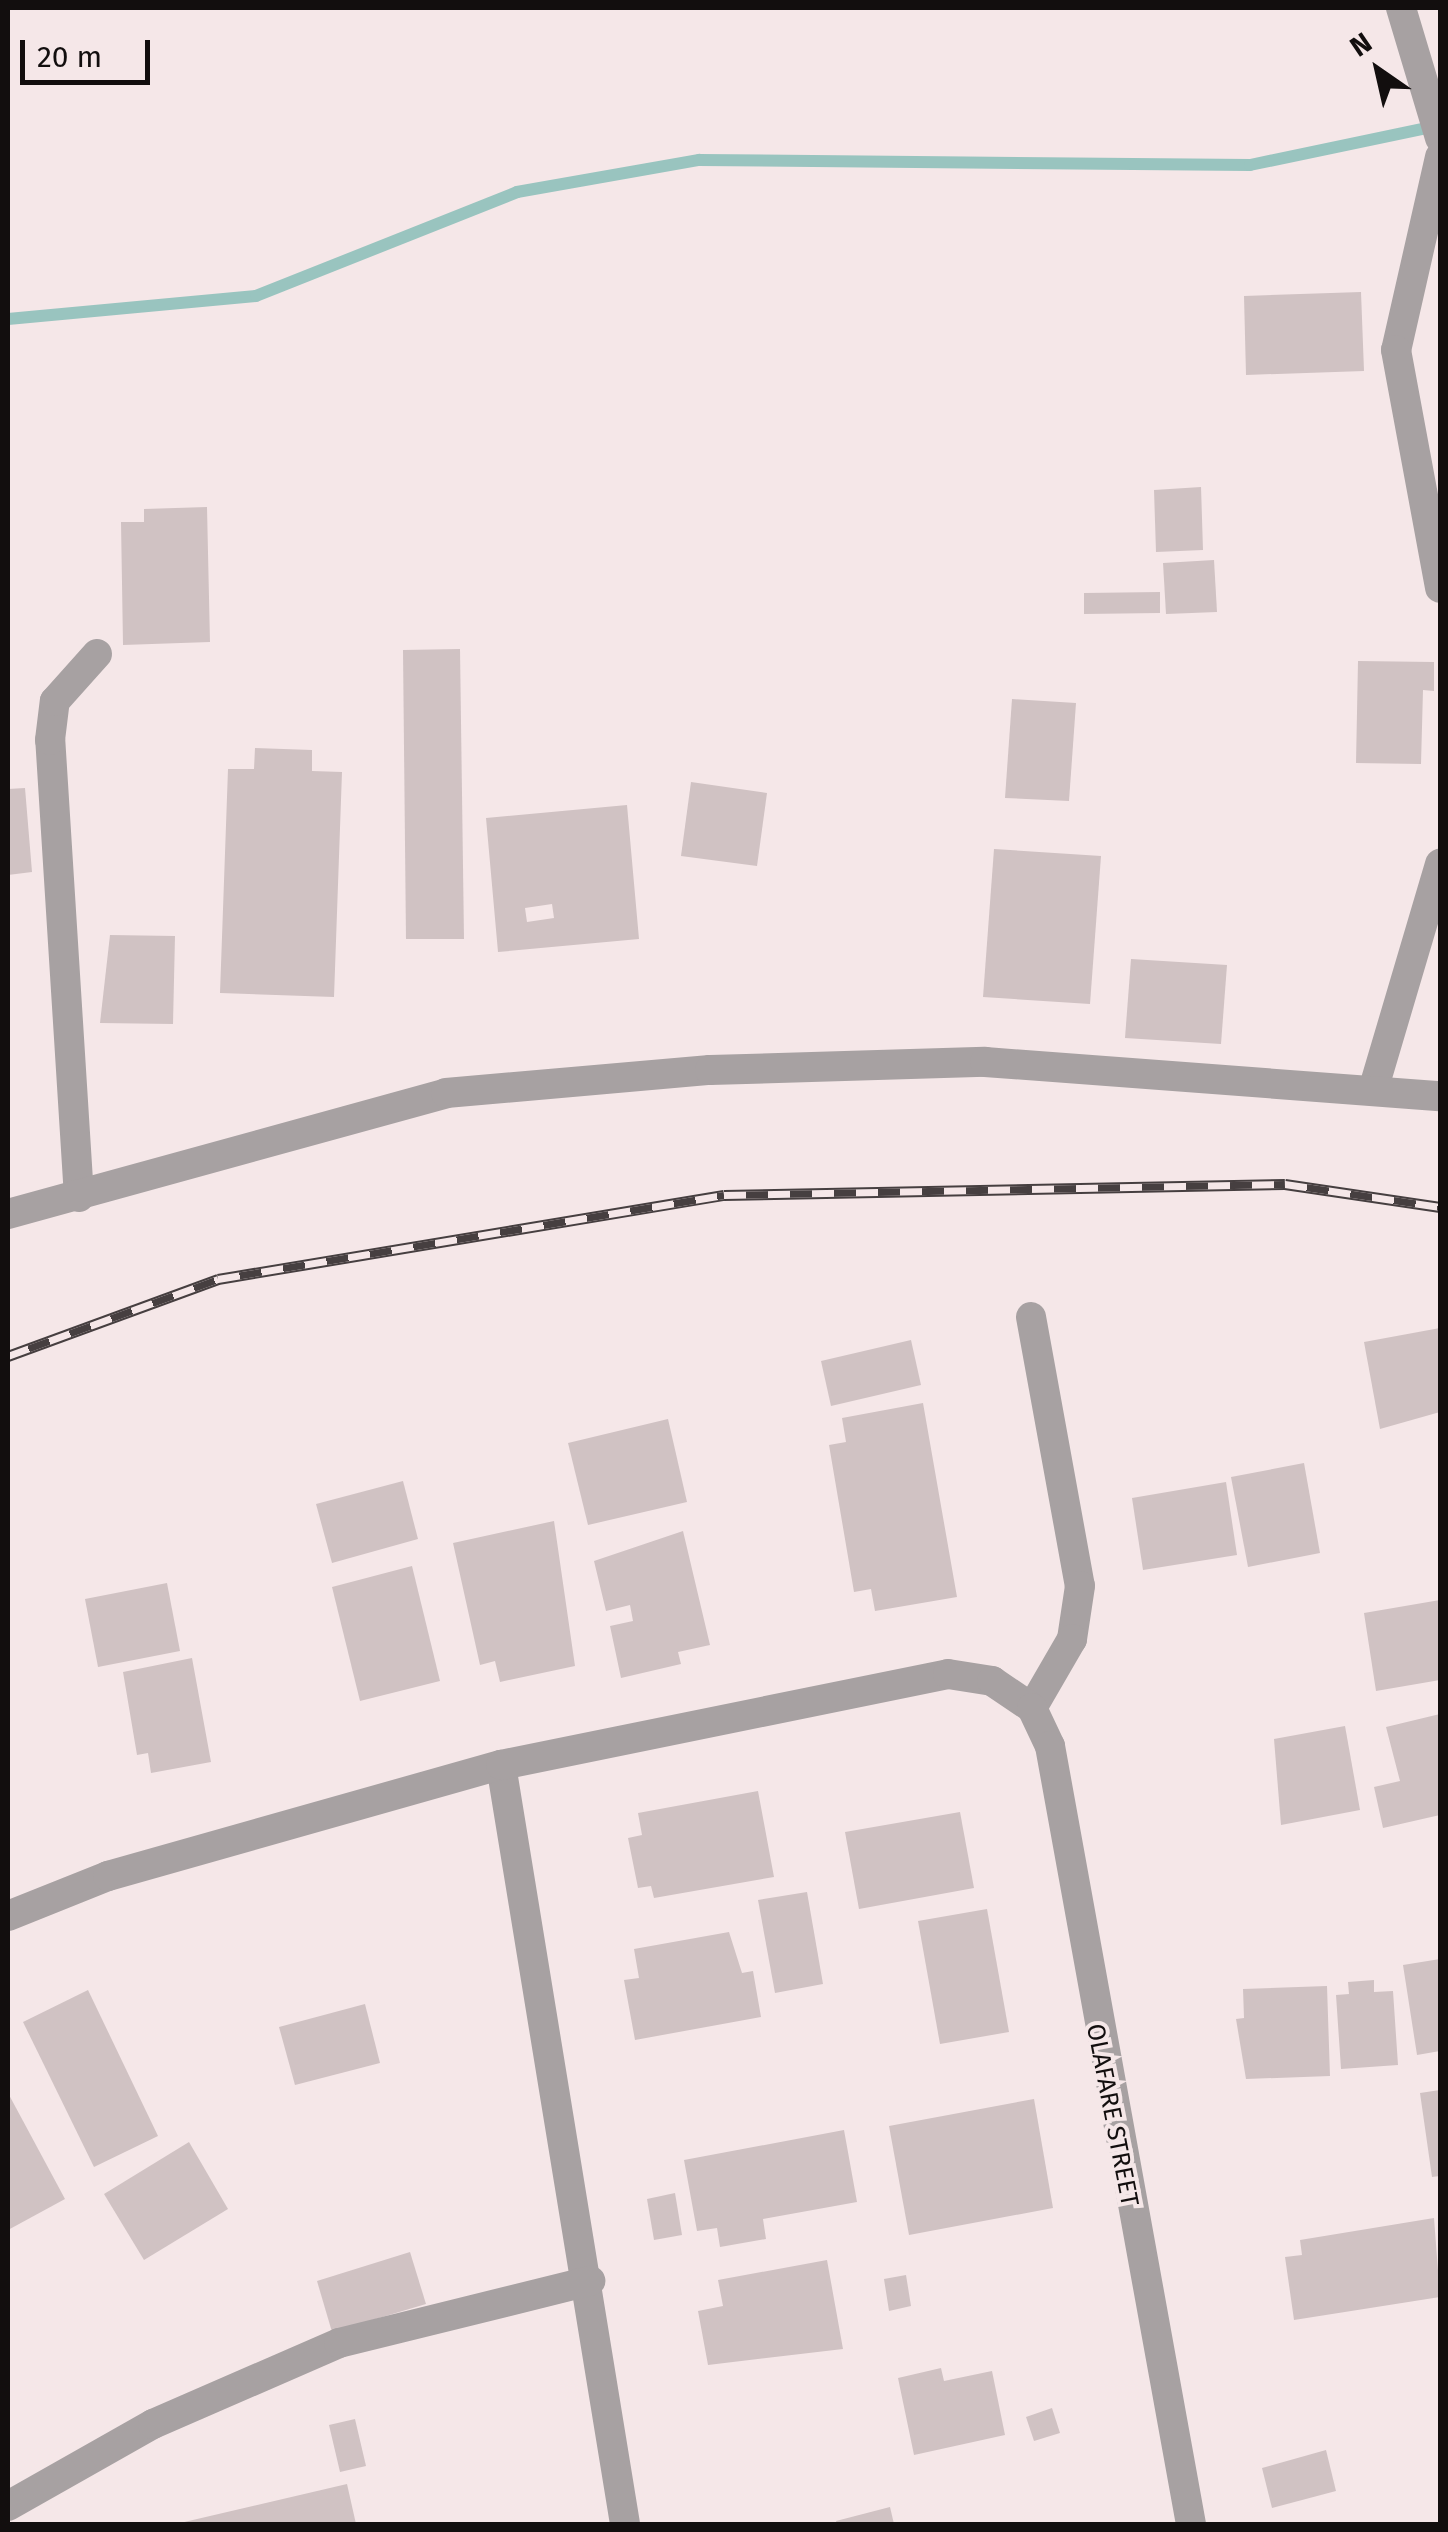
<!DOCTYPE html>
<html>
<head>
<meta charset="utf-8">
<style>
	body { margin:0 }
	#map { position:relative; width:1448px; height:2532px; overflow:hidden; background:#f5e7e8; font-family:"Fira Sans",sans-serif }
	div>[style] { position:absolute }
	.stream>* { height:12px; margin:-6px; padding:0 6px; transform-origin:6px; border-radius:6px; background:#99c4bf }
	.building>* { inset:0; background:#d0c2c3 }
	.street>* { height:30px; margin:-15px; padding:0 15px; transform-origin:15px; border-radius:15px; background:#a7a1a2 }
	.rail>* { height:11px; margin-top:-5.5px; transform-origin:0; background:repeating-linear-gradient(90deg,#f5e7e8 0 22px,#463f40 0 44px); box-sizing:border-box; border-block:2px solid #463f40 }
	span { translate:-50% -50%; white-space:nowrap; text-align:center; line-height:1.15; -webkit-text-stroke:8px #f5e7e8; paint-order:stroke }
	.street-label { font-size:25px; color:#120e0e }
	.frame { position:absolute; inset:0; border:10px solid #120e0e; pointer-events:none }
	.north { position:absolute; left:1328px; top:20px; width:100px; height:100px; -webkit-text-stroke:8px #f5e7e8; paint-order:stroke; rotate:326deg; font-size:28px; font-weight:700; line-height:40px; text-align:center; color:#120e0e }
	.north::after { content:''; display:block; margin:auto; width:35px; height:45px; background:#120e0e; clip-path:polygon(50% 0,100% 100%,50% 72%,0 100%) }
	.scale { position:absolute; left:20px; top:40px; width:130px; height:45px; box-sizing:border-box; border:5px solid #120e0e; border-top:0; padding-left:12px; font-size:30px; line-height:35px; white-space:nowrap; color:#120e0e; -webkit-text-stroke:8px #f5e7e8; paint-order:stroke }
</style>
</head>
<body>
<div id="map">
	<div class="stream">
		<i style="left:8px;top:319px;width:249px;rotate:-5.3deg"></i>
		<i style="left:256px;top:296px;width:281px;rotate:-21.7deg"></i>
		<i style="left:517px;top:192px;width:185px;rotate:-10deg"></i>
		<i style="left:699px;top:160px;width:551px;rotate:0.52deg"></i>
		<i style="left:1250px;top:165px;width:191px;rotate:-11.8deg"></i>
	</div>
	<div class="building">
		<i style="clip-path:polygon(1361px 292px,1364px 371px,1246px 375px,1244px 296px)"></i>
		<i style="clip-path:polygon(1201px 487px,1203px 550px,1156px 552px,1154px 490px)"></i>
		<i style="clip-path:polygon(207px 507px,210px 642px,123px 645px,121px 522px,144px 522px,144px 509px)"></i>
		<i style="clip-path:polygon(1214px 560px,1217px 612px,1166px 614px,1163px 563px)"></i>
		<i style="clip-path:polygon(1160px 592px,1160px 613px,1084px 614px,1084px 593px)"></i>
		<i style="clip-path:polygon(460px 649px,464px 939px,406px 939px,403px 650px)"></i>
		<i style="clip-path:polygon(1358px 661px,1434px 662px,1434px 691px,1423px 690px,1421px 764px,1356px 763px)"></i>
		<i style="clip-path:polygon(1012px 699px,1076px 703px,1069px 801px,1005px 798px)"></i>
		<i style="clip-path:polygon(255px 748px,312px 750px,312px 771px,342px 772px,334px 997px,220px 993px,228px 769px,254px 769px)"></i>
		<i style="clip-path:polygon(691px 782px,767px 793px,757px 866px,681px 856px)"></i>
		<i style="clip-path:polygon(25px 788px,32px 872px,8px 875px,8px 789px)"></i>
		<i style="clip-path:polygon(evenodd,627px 805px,639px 939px,498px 952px,486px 818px,627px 805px,552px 904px,554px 918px,527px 922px,525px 908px,552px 904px)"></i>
		<i style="clip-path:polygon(994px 849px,1101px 856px,1090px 1004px,983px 997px)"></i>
		<i style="clip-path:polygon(110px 935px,175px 936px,173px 1024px,100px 1023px)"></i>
		<i style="clip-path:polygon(1131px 959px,1227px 965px,1221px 1044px,1125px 1038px)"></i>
		<i style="clip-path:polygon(1440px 1328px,1440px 1412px,1380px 1429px,1364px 1342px)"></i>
		<i style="clip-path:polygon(911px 1340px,921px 1385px,831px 1406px,821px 1361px)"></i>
		<i style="clip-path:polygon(923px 1403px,957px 1597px,875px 1611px,871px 1589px,854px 1592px,829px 1445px,846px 1442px,842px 1418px)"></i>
		<i style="clip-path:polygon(668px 1419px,687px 1502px,588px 1525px,568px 1443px)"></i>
		<i style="clip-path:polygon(1304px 1463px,1320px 1553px,1248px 1567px,1231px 1477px)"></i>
		<i style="clip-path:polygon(403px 1481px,418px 1539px,332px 1563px,316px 1504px)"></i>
		<i style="clip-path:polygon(1226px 1482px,1237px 1555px,1143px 1570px,1132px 1498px)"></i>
		<i style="clip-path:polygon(554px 1521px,575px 1666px,500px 1682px,495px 1661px,480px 1665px,453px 1543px)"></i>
		<i style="clip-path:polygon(683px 1531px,710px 1645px,678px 1652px,681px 1664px,621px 1678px,610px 1626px,633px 1621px,630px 1605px,606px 1611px,594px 1561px)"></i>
		<i style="clip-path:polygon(412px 1566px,440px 1681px,360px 1701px,332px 1587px)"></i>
		<i style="clip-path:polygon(167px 1583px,180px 1651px,98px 1667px,85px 1599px)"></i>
		<i style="clip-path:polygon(1440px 1600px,1440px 1680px,1376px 1691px,1364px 1613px)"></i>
		<i style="clip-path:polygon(192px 1658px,211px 1762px,151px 1773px,148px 1753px,137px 1755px,123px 1672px)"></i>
		<i style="clip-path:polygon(1440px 1714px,1440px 1815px,1383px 1828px,1374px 1787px,1400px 1781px,1386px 1727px)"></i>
		<i style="clip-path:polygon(1345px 1726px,1360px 1810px,1281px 1825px,1274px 1739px)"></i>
		<i style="clip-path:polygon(758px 1791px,774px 1877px,654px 1898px,651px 1886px,638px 1888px,628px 1838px,642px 1835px,638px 1813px)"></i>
		<i style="clip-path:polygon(960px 1812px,974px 1888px,859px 1909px,845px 1832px)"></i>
		<i style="clip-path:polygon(807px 1892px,823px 1984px,775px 1993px,758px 1900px)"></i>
		<i style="clip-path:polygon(987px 1909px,1009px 2032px,940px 2044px,918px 1921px)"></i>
		<i style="clip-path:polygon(729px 1932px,742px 1973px,753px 1971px,761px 2017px,635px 2040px,624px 1980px,639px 1978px,634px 1949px)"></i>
		<i style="clip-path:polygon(1440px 1959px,1440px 2051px,1417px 2055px,1403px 1965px)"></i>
		<i style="clip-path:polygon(1374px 1980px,1374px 1992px,1393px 1991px,1398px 2065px,1341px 2069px,1336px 1995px,1349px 1994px,1348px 1982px)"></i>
		<i style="clip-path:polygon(1327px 1986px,1330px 2076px,1246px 2079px,1236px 2019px,1244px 2018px,1243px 1989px)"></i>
		<i style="clip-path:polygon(88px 1990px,158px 2136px,94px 2167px,23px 2022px)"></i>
		<i style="clip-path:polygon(365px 2004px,380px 2063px,295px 2085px,279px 2027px)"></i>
		<i style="clip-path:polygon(1440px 2090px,1440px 2176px,1432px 2177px,1420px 2093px)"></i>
		<i style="clip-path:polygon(8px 2093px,65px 2199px,8px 2230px)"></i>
		<i style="clip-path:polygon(1034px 2099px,1053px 2208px,909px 2235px,889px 2126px)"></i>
		<i style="clip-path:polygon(844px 2130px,857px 2202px,763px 2219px,766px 2239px,720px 2247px,717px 2228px,697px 2231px,684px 2160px)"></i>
		<i style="clip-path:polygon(189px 2142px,228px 2209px,144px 2260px,104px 2194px)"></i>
		<i style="clip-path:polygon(675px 2193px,682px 2235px,654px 2240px,647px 2199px)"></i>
		<i style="clip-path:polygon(1434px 2218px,1440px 2297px,1294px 2320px,1285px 2257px,1302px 2255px,1300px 2240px)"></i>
		<i style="clip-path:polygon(410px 2252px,426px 2304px,332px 2332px,317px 2281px)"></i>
		<i style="clip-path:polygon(827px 2260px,843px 2349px,708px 2365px,698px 2311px,723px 2306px,718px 2280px)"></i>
		<i style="clip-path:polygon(906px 2275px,911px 2306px,889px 2311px,884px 2279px)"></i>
		<i style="clip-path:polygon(941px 2368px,944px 2381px,992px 2371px,1005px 2435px,914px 2455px,898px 2378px)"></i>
		<i style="clip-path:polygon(1052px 2408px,1060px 2433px,1034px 2441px,1026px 2417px)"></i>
		<i style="clip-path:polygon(355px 2419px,366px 2466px,340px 2472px,329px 2425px)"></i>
		<i style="clip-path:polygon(1326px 2450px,1336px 2491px,1272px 2508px,1262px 2468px)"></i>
		<i style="clip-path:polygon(347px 2484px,356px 2524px,180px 2524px,180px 2523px)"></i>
		<i style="clip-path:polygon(890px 2507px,894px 2524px,837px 2524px,836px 2521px)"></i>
	</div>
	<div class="street">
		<i style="left:1401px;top:8px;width:136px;rotate:73.3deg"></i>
		<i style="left:1440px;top:157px;width:198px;rotate:102.8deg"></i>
		<i style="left:1396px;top:350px;width:242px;rotate:79.5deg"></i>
		<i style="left:1374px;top:1087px;width:233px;rotate:-73.5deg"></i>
		<i style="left:79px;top:1197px;width:458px;rotate:-93.6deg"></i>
		<i style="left:50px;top:740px;width:39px;rotate:-83deg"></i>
		<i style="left:55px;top:701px;width:63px;rotate:-48.2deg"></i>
		<i style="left:8px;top:1214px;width:454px;rotate:-15.4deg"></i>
		<i style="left:446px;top:1093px;width:265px;rotate:-5deg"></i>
		<i style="left:710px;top:1070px;width:275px;rotate:-1.7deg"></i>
		<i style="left:985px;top:1062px;width:456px;rotate:4.3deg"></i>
		<i style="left:1031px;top:1317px;width:273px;rotate:79.7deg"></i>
		<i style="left:1080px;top:1586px;width:54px;rotate:98.6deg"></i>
		<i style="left:1072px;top:1639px;width:80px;rotate:120.1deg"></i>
		<i style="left:501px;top:1765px;width:769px;rotate:80.72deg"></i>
		<i style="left:8px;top:1916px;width:108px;rotate:-21.8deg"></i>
		<i style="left:108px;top:1876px;width:408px;rotate:-15.8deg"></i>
		<i style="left:501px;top:1765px;width:456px;rotate:-11.5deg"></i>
		<i style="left:948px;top:1674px;width:45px;rotate:9deg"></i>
		<i style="left:992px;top:1681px;width:48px;rotate:34deg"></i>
		<i style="left:1032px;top:1708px;width:42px;rotate:64.7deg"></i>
		<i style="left:1050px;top:1746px;width:791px;rotate:79.73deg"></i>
		<i style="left:8px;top:2506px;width:167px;rotate:-29.5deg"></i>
		<i style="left:153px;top:2424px;width:203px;rotate:-23.5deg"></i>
		<i style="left:339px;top:2343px;width:259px;rotate:-13.9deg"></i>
	</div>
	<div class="rail">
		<i style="left:8px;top:1356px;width:224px;rotate:-20.1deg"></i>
		<i style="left:218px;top:1279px;width:513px;rotate:-9.43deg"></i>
		<i style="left:724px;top:1195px;width:561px;rotate:-1.12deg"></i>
		<i style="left:1285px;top:1184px;width:157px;rotate:8.4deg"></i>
	</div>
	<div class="street-label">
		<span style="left:1112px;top:2115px;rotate:79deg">OLAFARE STREET</span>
	</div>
	<div class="frame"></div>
	<div class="north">N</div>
	<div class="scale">20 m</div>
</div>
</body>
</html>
